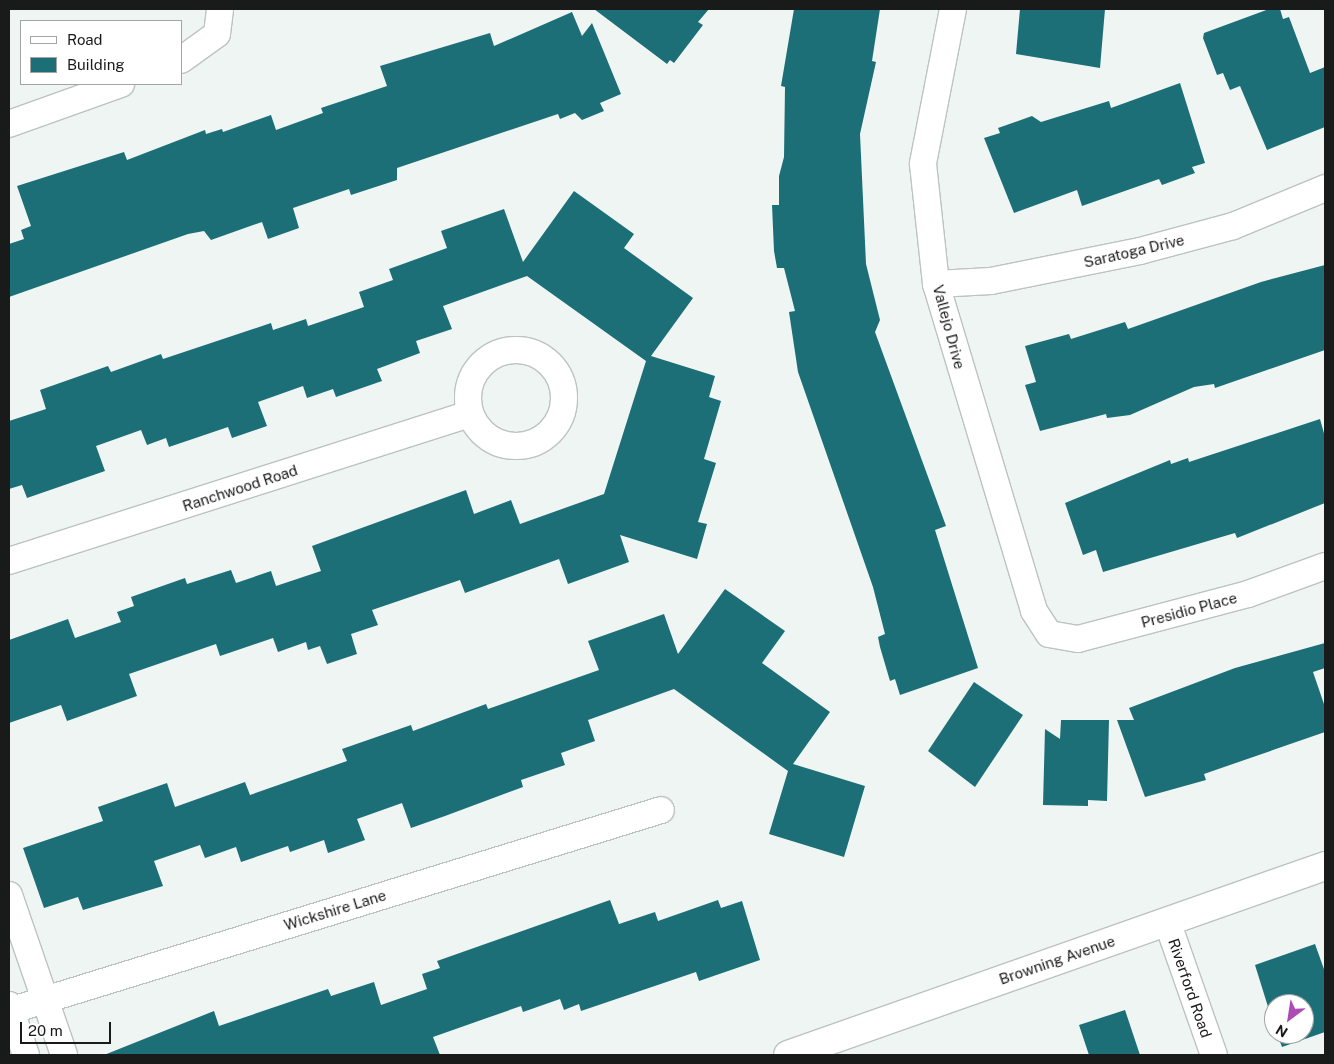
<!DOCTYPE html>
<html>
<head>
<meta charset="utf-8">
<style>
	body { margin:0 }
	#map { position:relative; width:1334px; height:1064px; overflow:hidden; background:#eff5f3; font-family:"Public Sans",sans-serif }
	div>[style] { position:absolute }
	.building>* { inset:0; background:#1c6f77 }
	.roads { filter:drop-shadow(1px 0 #bcc3c1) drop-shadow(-1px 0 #bcc3c1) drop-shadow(0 1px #bcc3c1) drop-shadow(0 -1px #bcc3c1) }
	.minor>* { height:26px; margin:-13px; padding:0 13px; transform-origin:13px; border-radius:13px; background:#fff }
	.minor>.ring { margin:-13px; padding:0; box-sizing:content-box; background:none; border:26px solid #fff; border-radius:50% }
	.tertiary>* { height:28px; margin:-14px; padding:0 14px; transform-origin:14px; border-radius:14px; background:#fff }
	span { translate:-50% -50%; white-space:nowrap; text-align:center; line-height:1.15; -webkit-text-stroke:5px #fff; paint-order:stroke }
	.street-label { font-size:15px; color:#191b1a }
	.frame { position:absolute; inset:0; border:10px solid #191b1a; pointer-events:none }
	.legend { position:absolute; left:20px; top:20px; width:162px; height:65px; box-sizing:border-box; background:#fff; border:1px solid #a3a4a3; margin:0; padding:6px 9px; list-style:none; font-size:15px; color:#191b1a }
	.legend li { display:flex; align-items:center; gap:10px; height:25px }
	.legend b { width:25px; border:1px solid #a3a4a3 }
	.north { position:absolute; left:1264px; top:994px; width:50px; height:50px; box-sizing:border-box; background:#fff; border:1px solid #a3a4a3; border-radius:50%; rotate:211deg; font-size:14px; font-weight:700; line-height:20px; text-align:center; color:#191b1a }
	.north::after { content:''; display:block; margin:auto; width:18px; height:22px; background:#ac4cb5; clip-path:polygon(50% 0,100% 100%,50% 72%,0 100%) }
	.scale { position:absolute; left:20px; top:1022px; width:91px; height:22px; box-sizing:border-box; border:2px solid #191b1a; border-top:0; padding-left:6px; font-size:15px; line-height:18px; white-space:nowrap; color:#191b1a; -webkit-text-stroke:4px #fff; paint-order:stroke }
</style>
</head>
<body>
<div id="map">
	<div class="building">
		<i style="clip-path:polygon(594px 9px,709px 9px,698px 22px,703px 25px,674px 63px,670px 60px,667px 64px)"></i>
		<i style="clip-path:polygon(794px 9px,880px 9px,872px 61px,876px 62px,860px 134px,866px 264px,880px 320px,875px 332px,946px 526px,935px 530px,978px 668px,900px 695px,895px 679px,890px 681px,880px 647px,878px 637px,885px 634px,873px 587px,798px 372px,789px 312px,795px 311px,784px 268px,777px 268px,774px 251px,772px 205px,779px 205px,779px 176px,784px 157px,785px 87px,781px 86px)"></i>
		<i style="clip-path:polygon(1020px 9px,1105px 9px,1100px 68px,1016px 54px)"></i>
		<i style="clip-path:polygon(1269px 9px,1280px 9px,1283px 19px,1289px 17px,1310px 73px,1325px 67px,1325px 127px,1267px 150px,1240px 86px,1230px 90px,1223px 73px,1217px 75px,1203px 38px,1204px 33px)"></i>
		<i style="clip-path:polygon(572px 12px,582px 36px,592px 23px,621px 94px,600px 103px,604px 111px,582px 120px,575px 113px,560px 119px,558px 114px,397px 168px,397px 180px,351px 195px,349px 189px,293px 208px,299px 228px,268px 239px,262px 222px,211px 240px,204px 231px,188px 234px,9px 297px,9px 244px,24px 239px,21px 230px,31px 226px,17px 186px,124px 152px,127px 160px,205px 130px,206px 134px,222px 129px,223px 132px,271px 115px,276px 130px,323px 113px,321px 108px,387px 86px,380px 66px,490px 33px,494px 46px)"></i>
		<i style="clip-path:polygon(1180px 83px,1205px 163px,1192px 167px,1195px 173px,1162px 185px,1159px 179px,1082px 206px,1077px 190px,1014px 213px,984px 138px,1000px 133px,998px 128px,1032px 116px,1041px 122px,1109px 101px,1111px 108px)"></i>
		<i style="clip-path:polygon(574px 191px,634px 234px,624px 248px,693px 298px,651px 356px,715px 376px,709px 397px,721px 401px,704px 459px,716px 463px,698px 522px,707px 524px,697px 559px,620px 535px,629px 562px,568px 584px,559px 559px,465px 593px,460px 580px,372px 610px,378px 625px,351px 634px,357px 654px,327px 664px,320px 646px,308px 650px,306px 642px,278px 652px,273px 638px,220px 656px,216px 644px,129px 674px,137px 696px,67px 721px,61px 705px,9px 723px,9px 640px,68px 619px,75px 638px,121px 622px,117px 612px,134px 606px,131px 597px,185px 578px,187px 584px,231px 570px,236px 583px,271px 571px,276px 586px,321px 571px,312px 546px,466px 490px,474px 514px,511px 500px,520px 524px,604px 494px,646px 361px,527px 276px,443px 306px,452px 329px,416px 341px,420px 353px,377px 369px,382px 381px,336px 397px,333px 389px,307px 398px,303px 386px,258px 402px,267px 426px,232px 438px,228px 427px,169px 447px,166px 438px,147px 445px,141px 430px,96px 446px,105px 471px,27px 498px,22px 485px,9px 489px,9px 421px,46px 409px,40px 390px,108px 366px,111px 372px,161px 354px,163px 359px,271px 323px,273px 330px,306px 319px,308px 326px,364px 307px,359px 292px,393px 280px,389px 269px,447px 248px,441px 231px,504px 209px,523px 262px)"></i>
		<i style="clip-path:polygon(1325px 265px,1325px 350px,1215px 388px,1214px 384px,1194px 387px,1130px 415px,1107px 418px,1106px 414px,1040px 431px,1025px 385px,1036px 382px,1025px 346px,1069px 334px,1071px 339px,1125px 322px,1128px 329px,1261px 282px)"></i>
		<i style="clip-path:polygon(1320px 419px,1325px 437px,1325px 503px,1237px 538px,1235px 533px,1103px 572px,1096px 550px,1083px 555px,1065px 503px,1170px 460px,1171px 464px,1188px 458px,1189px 462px)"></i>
		<i style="clip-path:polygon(725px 589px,785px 631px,762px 663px,830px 712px,793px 764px,865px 786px,844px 857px,769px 834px,788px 771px,674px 689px,588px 720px,595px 741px,561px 753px,565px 765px,521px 780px,523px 787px,445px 816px,411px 828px,402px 803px,357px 819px,365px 840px,328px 853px,324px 840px,290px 852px,288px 846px,241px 862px,236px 847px,205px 858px,200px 845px,154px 861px,163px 886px,83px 910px,78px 897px,44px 908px,23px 848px,103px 821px,98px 807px,167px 783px,175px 807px,245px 782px,250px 795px,347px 761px,342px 749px,411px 725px,413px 731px,486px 704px,488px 709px,599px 670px,588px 641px,664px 614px,678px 654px)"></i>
		<i style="clip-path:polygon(1325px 643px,1325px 668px,1313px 672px,1325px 707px,1325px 732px,1204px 774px,1206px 780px,1145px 797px,1117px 720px,1134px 720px,1129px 708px,1235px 668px)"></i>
		<i style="clip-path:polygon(974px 682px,1023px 715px,975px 787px,928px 751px)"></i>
		<i style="clip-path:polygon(1061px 720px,1109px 720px,1107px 801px,1088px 800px,1088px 806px,1043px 805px,1045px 729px,1060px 739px)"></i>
		<i style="clip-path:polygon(610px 900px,619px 924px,655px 912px,658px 921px,718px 900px,721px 908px,742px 901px,760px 960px,699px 981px,696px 972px,581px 1011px,579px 1004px,564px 1010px,560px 999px,523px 1012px,521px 1006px,433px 1037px,440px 1055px,104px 1055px,214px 1011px,219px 1026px,328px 989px,331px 996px,374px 982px,381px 1005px,427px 989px,422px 974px,440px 968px,437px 961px)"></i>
		<i style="clip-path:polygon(1315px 944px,1325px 972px,1325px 1032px,1282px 1047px,1277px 1034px,1304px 1034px,1304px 1004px,1274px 1004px,1274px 1026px,1255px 965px)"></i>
		<i style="clip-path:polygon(1125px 1010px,1140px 1055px,1089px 1055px,1079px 1025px)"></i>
	</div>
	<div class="roads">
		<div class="minor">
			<i style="left:953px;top:9px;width:158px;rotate:101deg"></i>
			<i style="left:923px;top:164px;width:121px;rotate:83.8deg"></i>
			<i style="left:936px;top:284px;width:341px;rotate:73.3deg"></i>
			<i style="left:1034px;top:611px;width:27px;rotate:57deg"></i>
			<i style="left:1049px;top:634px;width:29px;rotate:10deg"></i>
			<i style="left:1078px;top:639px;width:176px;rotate:-14.8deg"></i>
			<i style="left:1248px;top:594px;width:82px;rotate:-20deg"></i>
			<i style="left:181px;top:60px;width:44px;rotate:-35.8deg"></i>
			<i style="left:217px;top:34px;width:25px;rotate:-83deg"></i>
			<i style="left:9px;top:124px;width:119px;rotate:-19.7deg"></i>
			<i style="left:936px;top:284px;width:55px;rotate:-3.1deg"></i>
			<i style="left:991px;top:281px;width:152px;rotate:-11.4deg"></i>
			<i style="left:1140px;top:251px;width:96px;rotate:-15deg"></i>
			<i style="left:1233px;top:226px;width:100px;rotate:-22.4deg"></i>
			<i class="ring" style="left:468px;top:350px;width:70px;height:70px"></i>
			<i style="left:9px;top:561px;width:484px;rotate:-17.7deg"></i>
			<i style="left:9px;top:895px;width:169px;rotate:71deg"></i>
			<i style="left:1167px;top:921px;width:142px;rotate:70.7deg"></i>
			<i style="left:9px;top:1005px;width:53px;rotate:71.2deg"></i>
			<i style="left:9px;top:1011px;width:682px;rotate:-17.13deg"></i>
		</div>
		<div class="tertiary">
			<i style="left:788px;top:1055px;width:569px;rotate:-19.39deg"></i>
		</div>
	</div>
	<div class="street-label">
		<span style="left:1134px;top:251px;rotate:-13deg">Saratoga Drive</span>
		<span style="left:949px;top:327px;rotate:75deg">Vallejo Drive</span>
		<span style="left:240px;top:488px;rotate:-18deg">Ranchwood Road</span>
		<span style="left:1189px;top:610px;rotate:-15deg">Presidio Place</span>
		<span style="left:335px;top:910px;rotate:-17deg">Wickshire Lane</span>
		<span style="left:1057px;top:960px;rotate:-19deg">Browning Avenue</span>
		<span style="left:1190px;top:988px;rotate:71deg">Riverford Road</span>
	</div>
	<div class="frame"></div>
	<ul class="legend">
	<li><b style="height:6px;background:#fff"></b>Road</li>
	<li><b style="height:14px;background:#1c6f77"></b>Building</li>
	</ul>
	<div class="north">N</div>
	<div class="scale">20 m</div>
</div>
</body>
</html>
